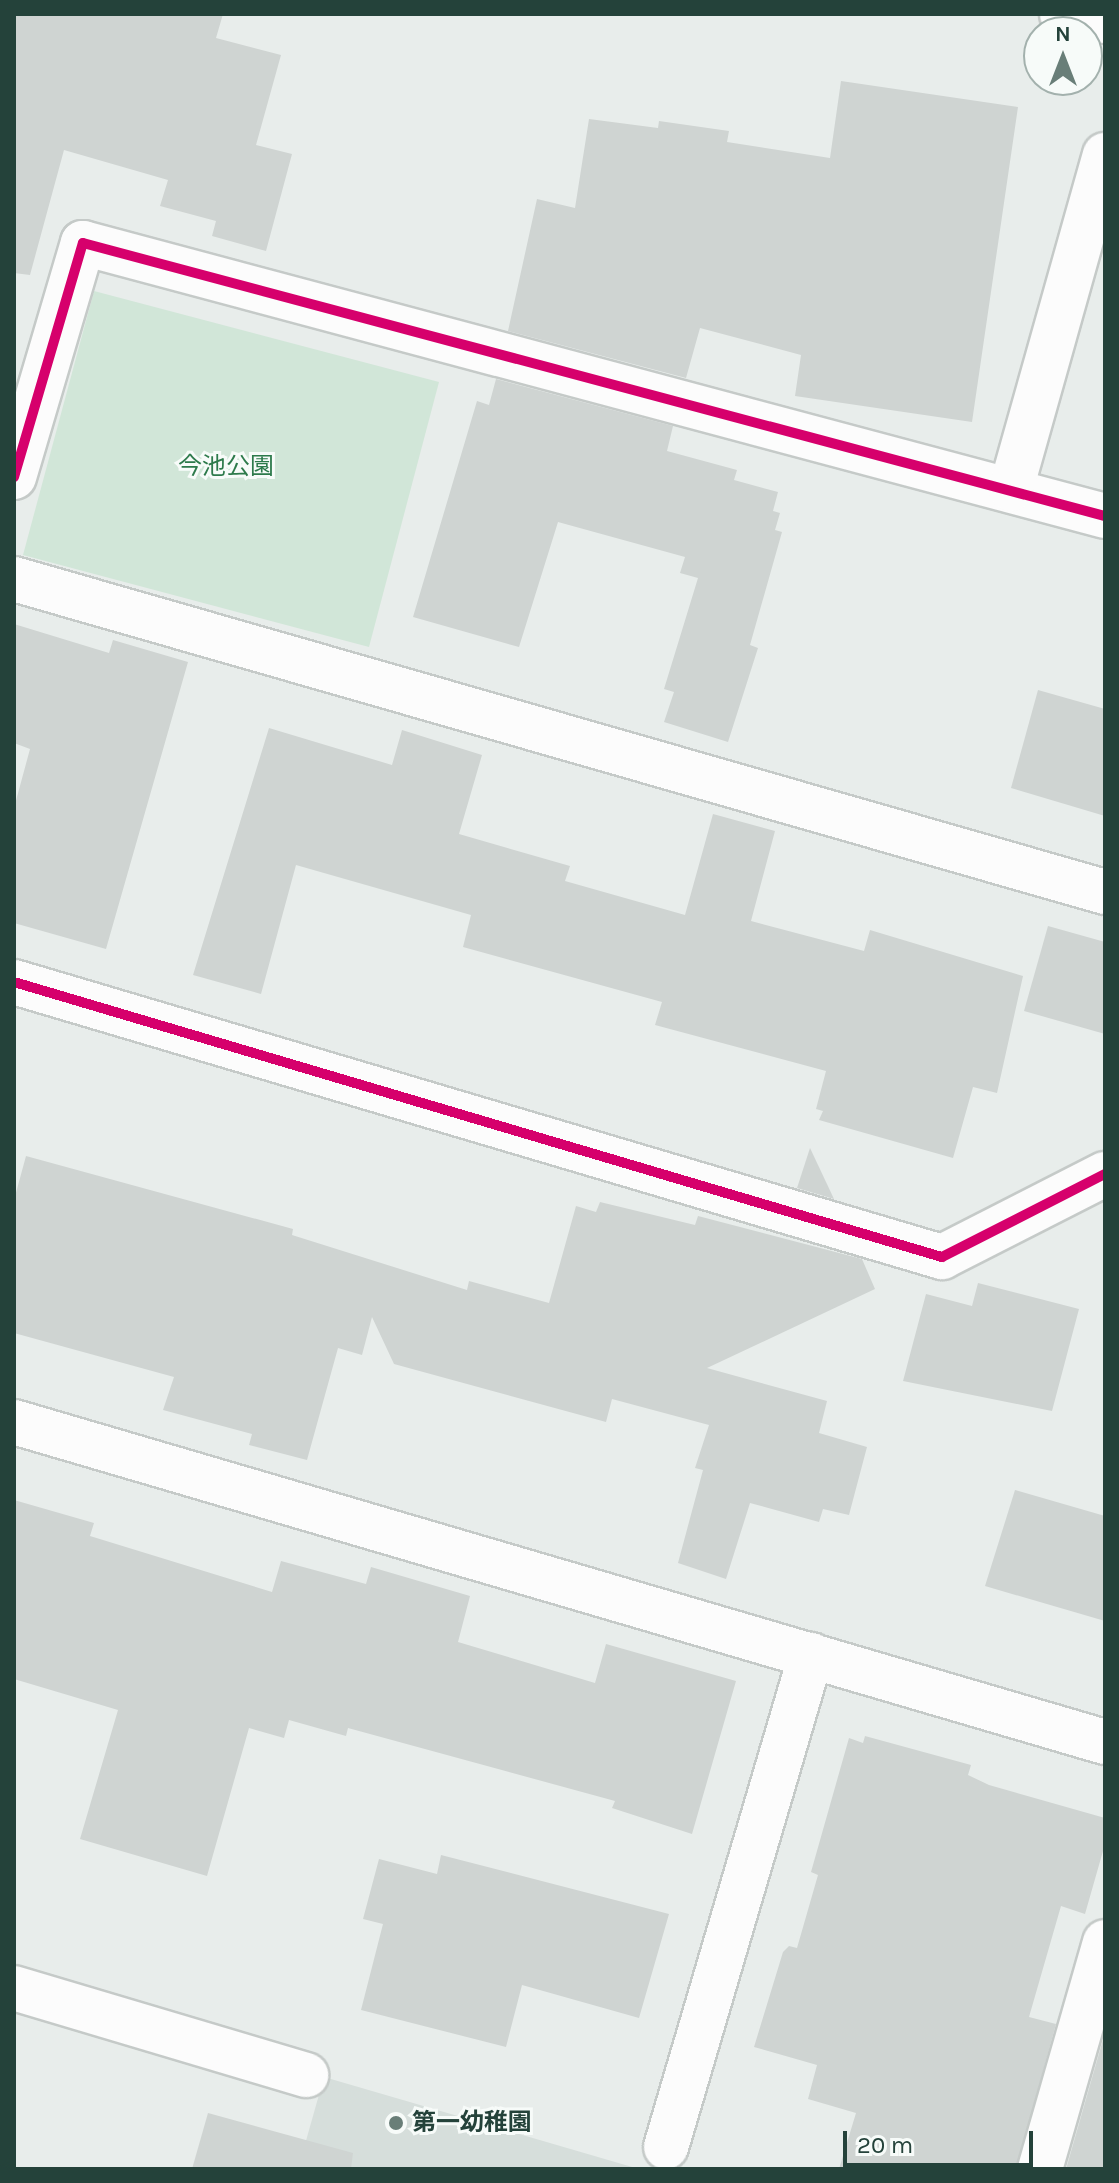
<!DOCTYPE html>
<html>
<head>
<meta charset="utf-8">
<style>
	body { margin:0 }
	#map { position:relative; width:1119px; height:2183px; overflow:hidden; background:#e8edeb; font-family:Karla,"Noto Sans JP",sans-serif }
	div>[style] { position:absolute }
	.built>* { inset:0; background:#d6dedb }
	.green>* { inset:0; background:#d1e6d8 }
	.building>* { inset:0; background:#cfd4d2 }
	.roads { filter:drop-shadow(2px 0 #c5cac8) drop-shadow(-2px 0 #c5cac8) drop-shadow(0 2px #c5cac8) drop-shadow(0 -2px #c5cac8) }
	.minor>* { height:44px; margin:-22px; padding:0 22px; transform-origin:22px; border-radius:22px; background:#fcfcfc }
	.tertiary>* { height:44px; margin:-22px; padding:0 22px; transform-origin:22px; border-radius:22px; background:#fcfcfc }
	.cycleway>* { height:10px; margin:-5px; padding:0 5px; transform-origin:5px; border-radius:5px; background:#d6006c }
	.dots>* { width:22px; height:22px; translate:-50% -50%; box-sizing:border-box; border:4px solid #f7fbf9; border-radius:50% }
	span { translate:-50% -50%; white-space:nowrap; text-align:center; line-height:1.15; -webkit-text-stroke:6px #f7fbf9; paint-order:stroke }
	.park-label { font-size:24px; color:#2d7a4b }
	.poi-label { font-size:24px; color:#24423a; font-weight:700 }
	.left { translate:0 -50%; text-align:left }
	.frame { position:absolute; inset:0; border:16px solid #24423a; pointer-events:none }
	.north { position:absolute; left:1023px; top:16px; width:80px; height:80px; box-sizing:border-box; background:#f7fbf9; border:2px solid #a3b1ad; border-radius:50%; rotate:0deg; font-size:22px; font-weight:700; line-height:32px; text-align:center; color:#24423a }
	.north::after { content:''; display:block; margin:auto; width:28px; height:36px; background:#697e78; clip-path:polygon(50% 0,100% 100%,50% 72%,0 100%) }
	.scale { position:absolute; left:843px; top:2131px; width:190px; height:36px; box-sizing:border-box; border:4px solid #24423a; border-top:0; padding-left:10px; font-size:24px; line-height:28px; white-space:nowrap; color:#24423a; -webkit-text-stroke:6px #f7fbf9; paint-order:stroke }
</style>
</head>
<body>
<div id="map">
	<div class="built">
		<i style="clip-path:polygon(324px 2077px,639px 2169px,298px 2169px)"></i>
	</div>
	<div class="green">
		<i style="clip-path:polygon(94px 291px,439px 382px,369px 647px,23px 555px)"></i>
	</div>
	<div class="building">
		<i style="clip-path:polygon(14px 14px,223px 14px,216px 38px,281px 55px,256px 145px,292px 154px,266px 251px,212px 236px,216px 221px,160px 206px,168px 180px,64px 150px,30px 275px,14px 273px)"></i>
		<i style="clip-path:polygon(841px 81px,1018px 107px,972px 422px,795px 396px,801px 355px,700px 328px,686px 378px,508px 331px,537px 199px,575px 208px,589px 119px,658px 128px,659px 121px,729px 131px,727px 142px,830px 158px)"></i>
		<i style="clip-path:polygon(496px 379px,673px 426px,667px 451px,737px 470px,734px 480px,778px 492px,773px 511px,780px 513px,775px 530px,782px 532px,750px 645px,758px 648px,728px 742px,664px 722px,674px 692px,664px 689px,698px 578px,680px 573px,685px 557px,558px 522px,519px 647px,413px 617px,477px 401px,489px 405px)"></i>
		<i style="clip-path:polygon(14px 624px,109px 653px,113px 640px,188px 662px,106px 949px,14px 923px,14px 808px,30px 749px,14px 743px)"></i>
		<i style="clip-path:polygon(1038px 690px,1105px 709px,1105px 816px,1011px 788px)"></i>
		<i style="clip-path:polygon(269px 728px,392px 765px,402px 730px,482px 755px,459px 834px,570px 866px,565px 881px,685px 915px,713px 814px,775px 831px,751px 921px,864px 951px,870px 930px,1023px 976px,997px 1093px,973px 1087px,953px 1158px,819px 1120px,823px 1111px,816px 1109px,826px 1071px,655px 1025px,662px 1002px,463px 947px,471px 915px,296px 865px,261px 994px,193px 975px)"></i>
		<i style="clip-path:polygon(1048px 926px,1105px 942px,1105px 1034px,1024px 1011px)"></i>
		<i style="clip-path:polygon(810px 1148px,834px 1199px,797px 1188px)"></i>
		<i style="clip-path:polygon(26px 1156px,293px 1229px,292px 1235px,467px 1290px,469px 1281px,549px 1303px,576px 1206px,596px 1212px,600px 1202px,695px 1225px,698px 1216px,862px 1259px,875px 1289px,707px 1368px,827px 1401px,819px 1433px,867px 1447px,849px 1515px,823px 1509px,819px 1522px,750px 1503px,726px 1579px,678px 1563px,703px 1470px,695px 1468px,709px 1425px,612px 1399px,606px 1422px,394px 1364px,372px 1317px,362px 1355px,338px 1348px,307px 1460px,249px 1445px,252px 1434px,163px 1410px,174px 1377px,14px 1333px,14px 1200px)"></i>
		<i style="clip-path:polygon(978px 1283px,1079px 1309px,1052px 1411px,903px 1381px,926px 1294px,972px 1306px)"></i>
		<i style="clip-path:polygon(1015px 1490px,1105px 1516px,1105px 1621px,985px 1586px)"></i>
		<i style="clip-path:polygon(14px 1500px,94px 1523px,90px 1536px,272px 1592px,281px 1561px,366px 1584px,371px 1567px,470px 1596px,458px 1642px,595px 1683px,606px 1644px,736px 1681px,692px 1834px,612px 1808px,615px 1801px,348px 1728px,346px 1736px,289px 1720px,284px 1738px,249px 1728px,207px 1876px,80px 1839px,118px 1710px,14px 1679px)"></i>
		<i style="clip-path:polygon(865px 1736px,971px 1765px,968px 1775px,989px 1785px,1105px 1818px,1105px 1844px,1085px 1914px,1061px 1906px,1029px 2017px,1056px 2024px,1016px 2169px,839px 2169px,856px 2113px,808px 2099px,817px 2065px,754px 2047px,783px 1952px,789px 1946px,797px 1948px,818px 1875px,811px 1872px,849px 1738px,863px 1743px)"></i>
		<i style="clip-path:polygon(441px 1855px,669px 1914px,639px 2018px,522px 1985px,506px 2047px,361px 2010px,383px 1924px,363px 1919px,379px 1859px,437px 1874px)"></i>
		<i style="clip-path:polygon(1104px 2036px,1105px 2169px,1066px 2169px)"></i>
		<i style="clip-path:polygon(208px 2113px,353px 2153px,351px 2169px,192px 2169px)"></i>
	</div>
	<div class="roads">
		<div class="minor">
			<i style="left:14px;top:477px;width:244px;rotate:-73.6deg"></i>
			<i style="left:83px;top:243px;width:1058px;rotate:14.96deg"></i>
			<i style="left:1011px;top:489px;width:347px;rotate:-74.3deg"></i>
			<i style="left:14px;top:579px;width:1135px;rotate:16.01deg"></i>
			<i style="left:14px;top:982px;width:968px;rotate:16.51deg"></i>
			<i style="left:942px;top:1257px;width:183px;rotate:-27deg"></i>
			<i style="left:14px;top:1988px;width:305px;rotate:16.6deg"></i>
			<i style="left:666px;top:2147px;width:513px;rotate:-73.58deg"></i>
			<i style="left:1040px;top:2169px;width:236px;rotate:-74deg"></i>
		</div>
		<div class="tertiary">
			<i style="left:1062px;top:14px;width:44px;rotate:9.2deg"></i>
			<i style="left:14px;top:1422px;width:1137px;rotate:16.35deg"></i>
		</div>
	</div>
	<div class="cycleway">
		<i style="left:14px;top:477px;width:244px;rotate:-73.6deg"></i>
		<i style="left:83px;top:243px;width:1058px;rotate:14.96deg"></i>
		<i style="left:14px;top:982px;width:968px;rotate:16.51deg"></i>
		<i style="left:942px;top:1257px;width:183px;rotate:-27deg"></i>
	</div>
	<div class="dots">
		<i style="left:396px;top:2123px;background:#697e78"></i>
	</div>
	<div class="park-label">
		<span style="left:226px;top:467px">今池公園</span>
	</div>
	<div class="poi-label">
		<span class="left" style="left:412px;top:2123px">第一幼稚園</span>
	</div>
	<div class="frame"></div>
	<div class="north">N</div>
	<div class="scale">20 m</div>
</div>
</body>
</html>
